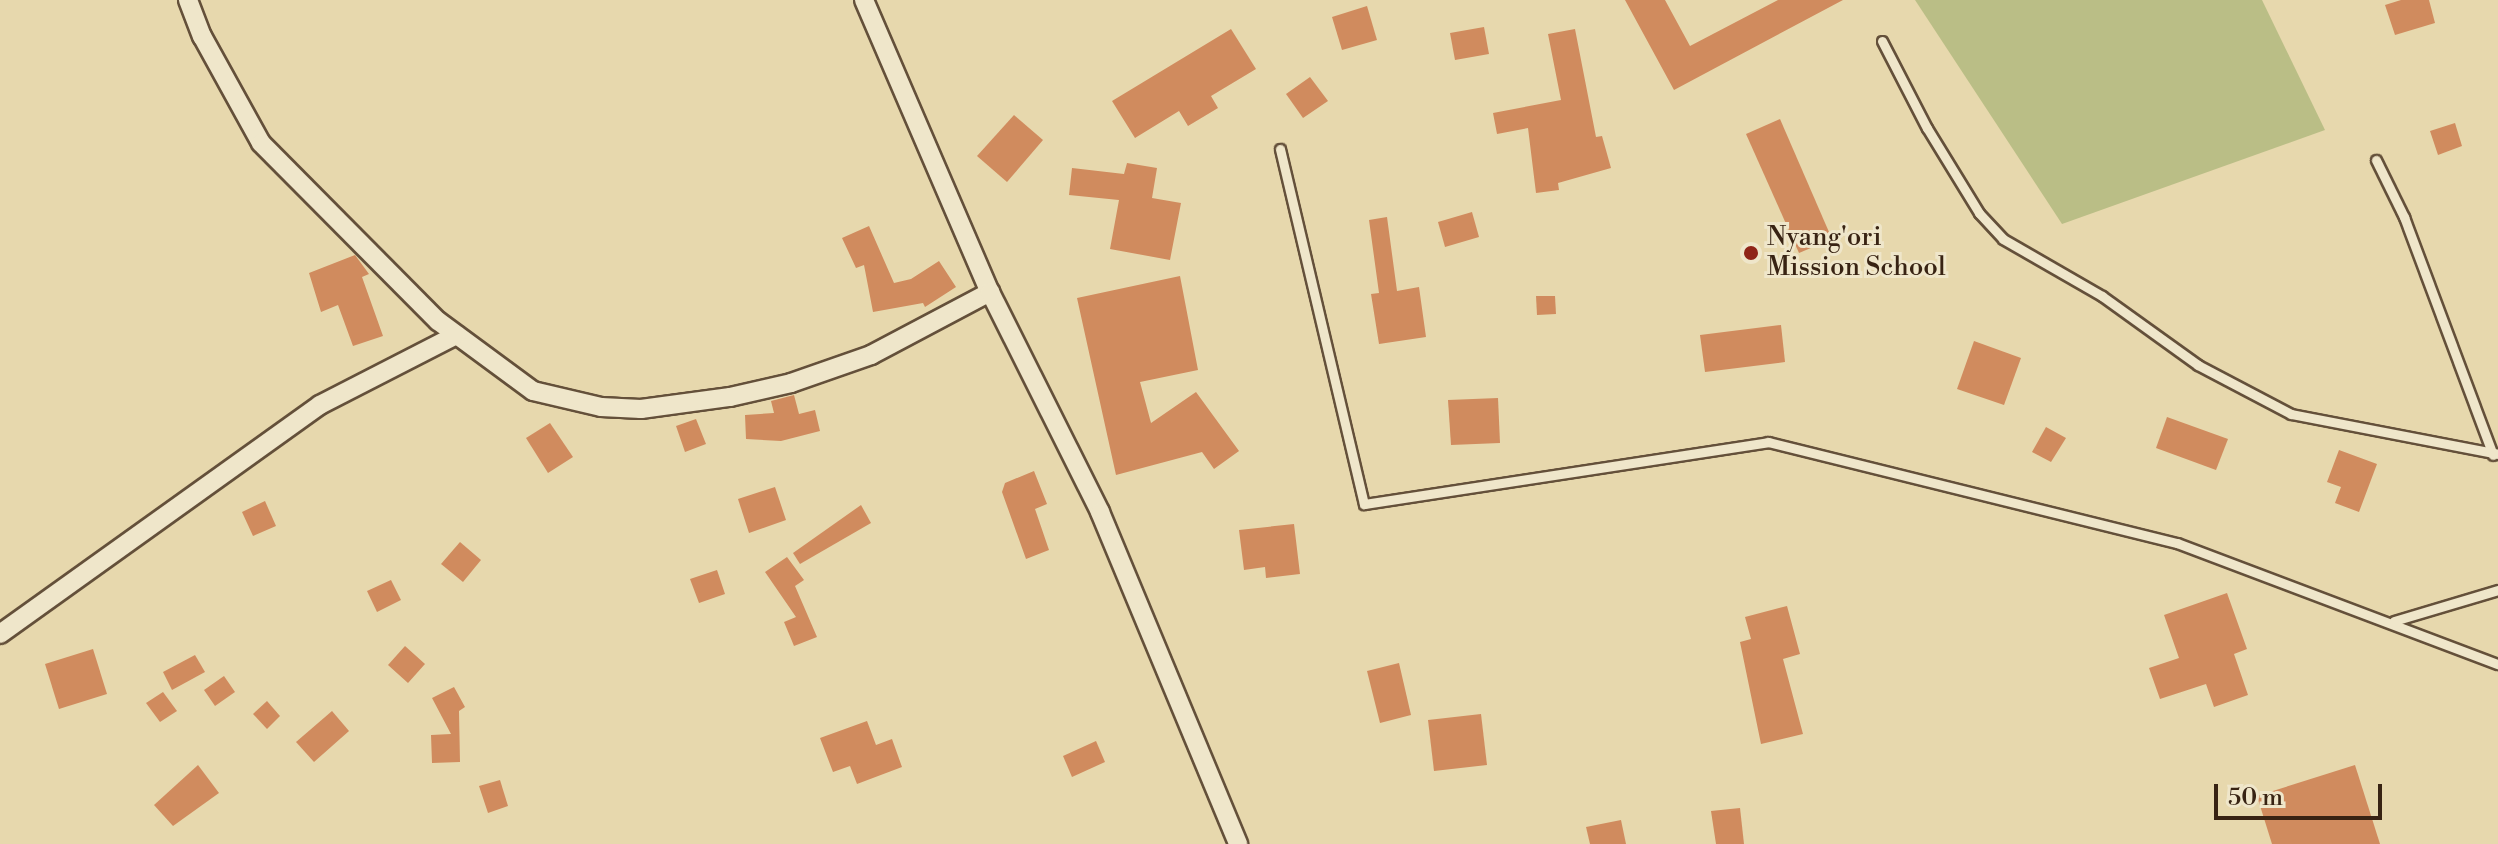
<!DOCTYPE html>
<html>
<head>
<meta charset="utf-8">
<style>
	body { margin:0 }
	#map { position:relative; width:2498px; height:844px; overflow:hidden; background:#e7d8ad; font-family:"Libre Bodoni",serif }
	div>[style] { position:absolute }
	.green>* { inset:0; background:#babe86 }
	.building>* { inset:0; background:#d08b5e }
	.roads { filter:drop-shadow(2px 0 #64503a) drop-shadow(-2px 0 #64503a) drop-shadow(0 2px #64503a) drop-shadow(0 -2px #64503a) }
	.service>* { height:9px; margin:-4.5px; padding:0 4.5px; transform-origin:4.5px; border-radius:4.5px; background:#efe6ca }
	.minor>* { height:18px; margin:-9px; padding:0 9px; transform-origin:9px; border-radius:9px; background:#efe6ca }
	.dots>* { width:22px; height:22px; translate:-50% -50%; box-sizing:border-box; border:4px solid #efe6ca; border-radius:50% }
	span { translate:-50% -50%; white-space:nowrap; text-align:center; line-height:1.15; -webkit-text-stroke:6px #efe6ca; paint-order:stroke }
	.poi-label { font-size:26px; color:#382313 }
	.left { translate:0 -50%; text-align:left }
	.scale { position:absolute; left:2214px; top:784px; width:168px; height:36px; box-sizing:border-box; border:4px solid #382313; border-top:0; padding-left:10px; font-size:24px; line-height:28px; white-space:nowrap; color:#382313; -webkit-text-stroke:6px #efe6ca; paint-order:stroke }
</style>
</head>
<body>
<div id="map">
	<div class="green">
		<i style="clip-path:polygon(1915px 0,2262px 0,2325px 130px,2062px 224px)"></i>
	</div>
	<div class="building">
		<i style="clip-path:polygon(1625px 0,1665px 0,1690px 46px,1778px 0,1843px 0,1674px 90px)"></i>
		<i style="clip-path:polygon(2401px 0,2429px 0,2435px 23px,2395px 35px,2385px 5px)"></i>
		<i style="clip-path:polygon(1367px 6px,1377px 40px,1342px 50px,1332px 17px)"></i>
		<i style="clip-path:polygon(1484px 27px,1489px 54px,1455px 60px,1450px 33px)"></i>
		<i style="clip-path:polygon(1231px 29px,1256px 69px,1211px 96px,1218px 108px,1188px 126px,1179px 111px,1135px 138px,1112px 101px)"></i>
		<i style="clip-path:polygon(1575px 29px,1596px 137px,1602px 136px,1611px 168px,1558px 183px,1559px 190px,1536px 193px,1528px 128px,1497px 134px,1493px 113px,1561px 100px,1548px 34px)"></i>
		<i style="clip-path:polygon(1310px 77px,1328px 101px,1303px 118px,1286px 94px)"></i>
		<i style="clip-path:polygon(1014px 115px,1043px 140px,1007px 182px,977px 156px)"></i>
		<i style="clip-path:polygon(1780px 119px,1832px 239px,1799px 253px,1746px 134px)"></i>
		<i style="clip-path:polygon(2455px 123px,2462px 146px,2438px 155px,2430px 131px)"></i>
		<i style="clip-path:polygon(1127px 163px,1157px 168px,1152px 198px,1181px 203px,1170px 260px,1110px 249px,1119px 200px,1069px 195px,1072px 168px,1124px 174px)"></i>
		<i style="clip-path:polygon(1472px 212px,1479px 237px,1445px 247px,1438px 222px)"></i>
		<i style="clip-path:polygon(1387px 217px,1397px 291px,1419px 287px,1426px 337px,1379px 344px,1371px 294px,1379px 293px,1369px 220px)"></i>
		<i style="clip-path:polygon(869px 226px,894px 283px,911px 279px,939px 261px,956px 287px,925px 307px,923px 303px,873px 312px,864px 265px,856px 268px,842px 238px)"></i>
		<i style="clip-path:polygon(355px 255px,369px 274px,362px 277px,383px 336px,353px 346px,338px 305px,321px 312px,309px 273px)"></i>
		<i style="clip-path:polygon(1180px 276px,1198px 370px,1140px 382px,1151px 423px,1196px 392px,1239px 451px,1214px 469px,1202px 452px,1116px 475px,1077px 298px)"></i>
		<i style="clip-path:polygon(1536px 296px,1555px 296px,1556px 314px,1537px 315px)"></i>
		<i style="clip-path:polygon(1781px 325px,1785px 362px,1705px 372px,1700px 335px)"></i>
		<i style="clip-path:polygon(1974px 341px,2021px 358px,2004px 405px,1957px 389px)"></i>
		<i style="clip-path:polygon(794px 395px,799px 414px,815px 410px,820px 431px,781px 441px,746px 439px,745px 415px,774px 413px,771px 401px)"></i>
		<i style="clip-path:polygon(1498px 398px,1500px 443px,1451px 445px,1448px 400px)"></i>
		<i style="clip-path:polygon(2167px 417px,2228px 439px,2216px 470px,2156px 448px)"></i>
		<i style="clip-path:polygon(696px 419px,706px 444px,685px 452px,676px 426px)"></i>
		<i style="clip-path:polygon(550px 423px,573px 457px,548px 473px,526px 438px)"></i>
		<i style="clip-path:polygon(2046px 427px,2066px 438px,2051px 462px,2032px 452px)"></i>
		<i style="clip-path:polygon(2339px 450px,2377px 464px,2359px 512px,2335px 503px,2341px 487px,2327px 482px)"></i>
		<i style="clip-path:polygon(1034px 471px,1047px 504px,1035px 509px,1049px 550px,1026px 559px,1002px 492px,1005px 483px)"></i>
		<i style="clip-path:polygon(775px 487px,786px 520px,749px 533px,738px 499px)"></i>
		<i style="clip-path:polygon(265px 501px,276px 526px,253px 536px,242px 512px)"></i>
		<i style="clip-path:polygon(861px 505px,871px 523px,800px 564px,793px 553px)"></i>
		<i style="clip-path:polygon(1294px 524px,1300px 574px,1266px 578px,1265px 567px,1244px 570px,1239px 530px)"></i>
		<i style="clip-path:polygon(460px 542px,481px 560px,463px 582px,441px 564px)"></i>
		<i style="clip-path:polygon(787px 557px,804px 580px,795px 586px,817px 637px,794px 646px,784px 622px,796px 617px,765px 572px)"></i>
		<i style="clip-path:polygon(717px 570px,725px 594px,699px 603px,690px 579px)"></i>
		<i style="clip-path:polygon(391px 580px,401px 600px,377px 612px,367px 591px)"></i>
		<i style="clip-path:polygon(2227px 593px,2247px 649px,2234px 654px,2248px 695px,2214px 707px,2206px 684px,2160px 699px,2149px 668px,2179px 658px,2164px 615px)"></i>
		<i style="clip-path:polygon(1787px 606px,1800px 654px,1783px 659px,1803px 734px,1761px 744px,1740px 642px,1751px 639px,1745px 617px)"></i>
		<i style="clip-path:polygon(405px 646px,425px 664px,408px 683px,388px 665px)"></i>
		<i style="clip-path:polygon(93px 649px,107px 694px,59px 709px,45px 664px)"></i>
		<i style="clip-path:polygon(195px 655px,205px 672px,172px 690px,163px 672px)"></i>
		<i style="clip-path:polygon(1399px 663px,1411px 715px,1380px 723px,1367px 671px)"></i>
		<i style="clip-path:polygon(224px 676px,235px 692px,215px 706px,204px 690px)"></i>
		<i style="clip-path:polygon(454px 687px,465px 707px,459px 711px,460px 762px,432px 763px,431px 735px,451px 734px,432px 698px)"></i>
		<i style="clip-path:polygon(163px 692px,177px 711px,160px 722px,146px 703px)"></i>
		<i style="clip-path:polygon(267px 701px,280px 716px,267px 729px,253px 714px)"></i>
		<i style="clip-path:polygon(332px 711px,349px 731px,314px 762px,296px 742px)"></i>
		<i style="clip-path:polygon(1481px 714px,1487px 765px,1434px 771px,1428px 720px)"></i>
		<i style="clip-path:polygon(867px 721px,876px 745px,892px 739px,902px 767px,857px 784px,850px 766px,833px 772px,820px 738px)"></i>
		<i style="clip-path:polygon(1096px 741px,1105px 762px,1072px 777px,1063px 756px)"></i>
		<i style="clip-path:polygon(198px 765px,219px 793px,173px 826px,154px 805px)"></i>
		<i style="clip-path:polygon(2355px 765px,2380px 844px,2272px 844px,2257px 796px)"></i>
		<i style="clip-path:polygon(500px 780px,508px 806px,488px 813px,479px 786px)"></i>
		<i style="clip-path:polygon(1740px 808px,1744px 844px,1716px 844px,1711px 811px)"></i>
		<i style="clip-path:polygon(1621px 820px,1626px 844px,1590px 844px,1586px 827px)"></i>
	</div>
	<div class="roads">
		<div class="service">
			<i style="left:1882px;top:41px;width:98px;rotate:62.7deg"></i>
			<i style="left:1927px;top:128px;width:100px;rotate:58.5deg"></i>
			<i style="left:1979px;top:213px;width:35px;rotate:47deg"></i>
			<i style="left:2003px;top:239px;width:114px;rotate:29.9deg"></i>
			<i style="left:2102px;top:296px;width:118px;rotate:35.7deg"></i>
			<i style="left:2198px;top:365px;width:105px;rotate:27.8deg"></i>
			<i style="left:2291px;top:414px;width:211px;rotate:10.9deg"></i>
			<i style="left:1280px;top:149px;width:365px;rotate:76.7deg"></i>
			<i style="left:1364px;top:504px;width:409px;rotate:-8.7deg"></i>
			<i style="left:1768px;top:442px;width:421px;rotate:13.9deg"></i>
			<i style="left:2177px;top:543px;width:343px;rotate:20.7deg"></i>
			<i style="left:2376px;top:160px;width:64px;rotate:63.8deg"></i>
			<i style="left:2404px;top:217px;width:254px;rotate:69.5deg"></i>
			<i style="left:2394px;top:621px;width:109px;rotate:-16.6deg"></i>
		</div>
		<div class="minor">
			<i style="left:188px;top:0;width:39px;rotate:69deg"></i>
			<i style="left:202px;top:36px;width:122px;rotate:61.1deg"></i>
			<i style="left:261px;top:143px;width:251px;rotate:45.2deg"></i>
			<i style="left:438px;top:321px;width:118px;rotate:36.4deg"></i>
			<i style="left:533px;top:391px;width:70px;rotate:13.2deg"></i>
			<i style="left:601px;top:407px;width:40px;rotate:2.9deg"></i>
			<i style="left:641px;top:409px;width:90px;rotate:-7.7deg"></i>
			<i style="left:730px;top:397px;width:63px;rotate:-12.9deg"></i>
			<i style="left:791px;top:383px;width:85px;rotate:-19.3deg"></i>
			<i style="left:871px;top:355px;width:135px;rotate:-27.9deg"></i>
			<i style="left:864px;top:0;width:318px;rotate:66.7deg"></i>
			<i style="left:990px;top:292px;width:246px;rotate:63.4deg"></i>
			<i style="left:1100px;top:512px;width:360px;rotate:67.4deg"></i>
			<i style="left:0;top:634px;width:393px;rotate:-35.6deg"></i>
			<i style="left:320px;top:405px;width:153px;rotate:-27.2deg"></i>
		</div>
	</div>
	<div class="dots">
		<i style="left:1751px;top:253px;background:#8f2418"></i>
	</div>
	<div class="poi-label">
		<span class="left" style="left:1767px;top:253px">Nyang'ori<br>Mission School</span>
	</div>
	<div class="scale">50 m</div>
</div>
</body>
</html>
